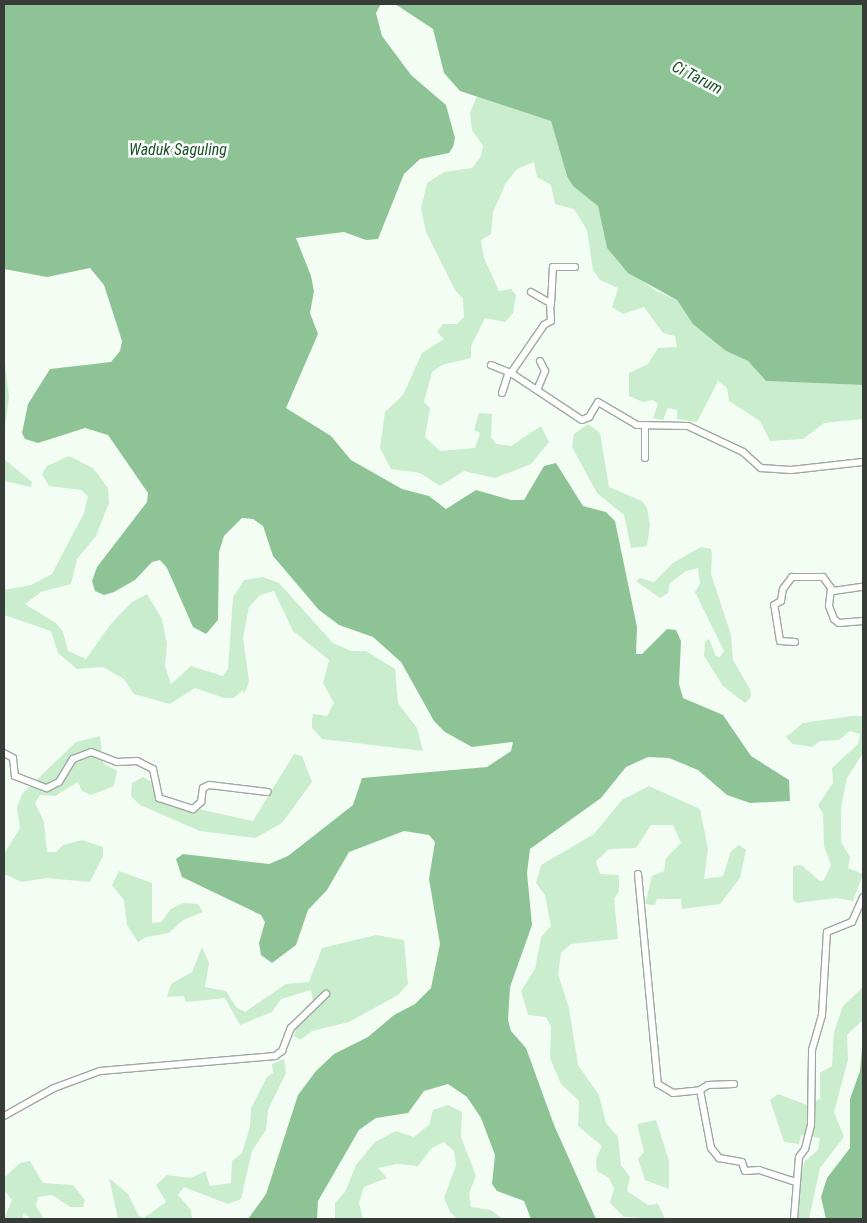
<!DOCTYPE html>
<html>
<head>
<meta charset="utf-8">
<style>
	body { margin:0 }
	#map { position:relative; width:867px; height:1223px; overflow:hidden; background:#f3fdf4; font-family:"Roboto Condensed",sans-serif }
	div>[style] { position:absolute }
	.green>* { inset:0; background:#c9edcd }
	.water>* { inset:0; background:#8ec495 }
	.roads { filter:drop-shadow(1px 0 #9fa9a0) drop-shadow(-1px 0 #9fa9a0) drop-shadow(0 1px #9fa9a0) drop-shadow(0 -1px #9fa9a0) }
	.minor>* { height:6px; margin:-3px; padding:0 3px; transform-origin:3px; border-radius:3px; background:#fff }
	span { translate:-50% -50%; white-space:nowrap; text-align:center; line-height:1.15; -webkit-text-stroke:5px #fff; paint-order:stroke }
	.water-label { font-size:16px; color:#185226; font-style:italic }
	.frame { position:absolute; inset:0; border:5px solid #383c38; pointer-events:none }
</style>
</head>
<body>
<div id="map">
	<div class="green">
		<i style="clip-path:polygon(477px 96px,551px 120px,567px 176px,598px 206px,607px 248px,621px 265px,656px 291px,677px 300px,688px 316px,726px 351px,748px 361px,766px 381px,863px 385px,863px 419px,824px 423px,803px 439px,770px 441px,760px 421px,729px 401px,727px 388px,718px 381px,697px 422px,677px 419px,677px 410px,668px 408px,663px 420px,653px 418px,658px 404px,653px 400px,643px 402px,629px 396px,629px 373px,648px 364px,658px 348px,677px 347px,675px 336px,663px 333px,644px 307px,623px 314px,612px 307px,618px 288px,600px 280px,593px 270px,587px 230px,574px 209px,555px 204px,551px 185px,537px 177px,534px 162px,517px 169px,506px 183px,493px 212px,491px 234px,481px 240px,484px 258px,499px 291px,511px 289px,516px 295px,513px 313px,505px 322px,485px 318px,471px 346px,471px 358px,442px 365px,432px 372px,424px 402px,430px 408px,425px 437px,440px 451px,475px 448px,480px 433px,474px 430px,479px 413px,492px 414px,491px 437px,496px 444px,511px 446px,541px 426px,549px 442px,531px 464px,495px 478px,464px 471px,440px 486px,420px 473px,391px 469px,380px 448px,385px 412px,403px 395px,422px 353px,444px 339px,437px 332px,443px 324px,457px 324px,464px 317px,463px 299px,455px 290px,426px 232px,421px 208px,427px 183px,444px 172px,472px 168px,481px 156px,483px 146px,472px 130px,470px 113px)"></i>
		<i style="clip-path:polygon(4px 356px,9px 397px,4px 433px)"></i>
		<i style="clip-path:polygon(588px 424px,600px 433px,609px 487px,642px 501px,647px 508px,650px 525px,647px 546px,631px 548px,624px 515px,597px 493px,572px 447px,574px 434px)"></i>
		<i style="clip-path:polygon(69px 456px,93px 468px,108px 488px,109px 503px,96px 536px,77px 559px,71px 584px,41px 592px,25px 604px,56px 623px,63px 632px,68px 651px,86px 659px,110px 625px,132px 602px,147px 594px,162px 619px,167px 644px,165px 666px,171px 684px,191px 666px,223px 676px,228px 669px,233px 597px,244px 580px,263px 577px,279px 583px,333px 643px,351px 651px,366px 651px,395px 669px,398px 703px,417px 728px,423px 751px,322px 739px,312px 728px,312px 719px,313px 714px,327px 716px,334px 703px,323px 683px,329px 660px,293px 631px,274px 591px,260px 595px,249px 607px,243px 637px,249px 682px,244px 694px,243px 690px,234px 698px,224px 698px,195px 688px,170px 704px,134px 694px,124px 679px,103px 667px,77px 669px,58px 653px,51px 631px,4px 615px,4px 590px,31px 585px,52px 574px,84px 513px,88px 496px,81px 490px,49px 486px,42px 474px,47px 466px)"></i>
		<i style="clip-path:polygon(4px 459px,32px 482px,31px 487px,4px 481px)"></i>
		<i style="clip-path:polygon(701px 547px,711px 549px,712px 554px,711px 574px,731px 635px,733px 660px,750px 689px,751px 697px,745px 703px,723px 686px,704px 656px,705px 642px,709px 639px,716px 656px,720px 657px,724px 651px,695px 592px,700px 584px,698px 568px,686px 571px,670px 583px,668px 593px,660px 598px,636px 581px,640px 578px,654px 582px,673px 563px)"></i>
		<i style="clip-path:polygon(851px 716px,863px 716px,863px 753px,847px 778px,841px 808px,841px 842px,850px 857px,848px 868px,863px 874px,853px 901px,836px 898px,797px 903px,793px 900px,793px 866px,801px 865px,820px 881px,824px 880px,831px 865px,824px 846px,823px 814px,818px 805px,833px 783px,832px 768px,858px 744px,860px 734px,850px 731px,839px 740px,820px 741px,812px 747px,793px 744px,786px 737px,803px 723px)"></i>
		<i style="clip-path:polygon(100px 736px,103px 763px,117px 771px,114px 786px,91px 795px,82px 791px,78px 782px,55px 796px,40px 795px,35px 803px,44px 822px,47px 852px,56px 852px,63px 845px,82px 840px,103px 847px,103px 856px,90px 882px,46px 878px,22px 882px,4px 874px,4px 854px,20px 828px,17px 808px,22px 794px,76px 742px)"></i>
		<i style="clip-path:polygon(294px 754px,302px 756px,312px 782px,282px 823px,255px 838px,200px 831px,140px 805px,131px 796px,132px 783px,143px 777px,151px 782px,157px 800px,253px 821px)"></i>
		<i style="clip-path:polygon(649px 786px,700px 809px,708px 849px,704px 879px,723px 876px,731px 851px,739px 845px,746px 850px,740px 878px,720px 904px,682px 909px,681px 899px,657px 899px,655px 905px,645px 904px,652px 876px,664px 871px,666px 858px,681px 843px,673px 825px,651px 825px,636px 848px,609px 849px,596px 861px,600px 874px,619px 875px,619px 891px,614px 899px,618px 939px,571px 944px,561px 953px,558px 974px,569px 1008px,578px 1065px,599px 1095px,606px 1123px,618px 1137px,621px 1165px,630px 1177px,627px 1191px,648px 1205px,658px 1204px,665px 1219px,624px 1217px,610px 1203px,614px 1188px,609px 1178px,597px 1171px,596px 1159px,602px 1146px,578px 1126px,579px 1101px,561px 1084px,550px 1058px,551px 1027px,546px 1017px,528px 1015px,521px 991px,535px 969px,541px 937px,551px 926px,545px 895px,536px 883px,541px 865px,594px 834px,622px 800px)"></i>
		<i style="clip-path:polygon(119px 871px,152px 883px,152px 923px,161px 922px,171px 909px,183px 903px,198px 904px,203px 912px,183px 920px,169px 933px,146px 937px,138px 942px,127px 925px,124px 900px,112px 885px)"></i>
		<i style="clip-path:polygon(376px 935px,404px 940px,408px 984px,398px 995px,349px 1022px,312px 1031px,300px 1040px,294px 1036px,298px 1023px,314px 1008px,311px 990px,281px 999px,272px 1012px,240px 1025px,225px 998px,186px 1002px,184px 996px,167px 997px,171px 984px,192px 972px,202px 947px,209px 963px,205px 987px,226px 991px,236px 1007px,245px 1012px,286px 984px,309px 982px,322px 948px)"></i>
		<i style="clip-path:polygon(863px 987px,863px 1020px,847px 1035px,848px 1060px,834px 1112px,844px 1137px,820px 1168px,809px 1219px,797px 1219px,802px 1170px,805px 1161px,818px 1150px,820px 1138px,801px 1135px,799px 1144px,784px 1142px,770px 1100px,778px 1094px,807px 1105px,820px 1099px,820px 1073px,832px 1066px,834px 1032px,843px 1006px)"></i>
		<i style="clip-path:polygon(284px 1059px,286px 1073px,268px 1110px,266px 1130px,252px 1151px,241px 1199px,228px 1204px,184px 1187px,178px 1195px,191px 1210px,192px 1219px,118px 1219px,109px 1178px,128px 1194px,139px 1216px,144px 1218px,166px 1202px,156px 1185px,167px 1175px,191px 1178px,205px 1171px,210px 1186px,231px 1183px,232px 1161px,242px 1153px,250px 1127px,251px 1108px,267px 1077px,273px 1073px,272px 1064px)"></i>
		<i style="clip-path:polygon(448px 1105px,462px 1112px,461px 1137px,476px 1176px,469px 1193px,471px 1207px,491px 1210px,503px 1219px,457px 1219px,450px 1212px,444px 1198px,456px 1165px,454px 1151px,444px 1142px,432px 1148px,418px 1166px,397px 1164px,378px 1168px,387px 1178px,364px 1187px,359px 1203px,363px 1219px,335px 1219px,335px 1203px,345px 1192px,356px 1165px,375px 1142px,396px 1131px,414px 1137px,429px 1125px,433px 1110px)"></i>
		<i style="clip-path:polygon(656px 1120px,669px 1161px,669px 1189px,645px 1180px,638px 1159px,644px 1152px,637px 1124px)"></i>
		<i style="clip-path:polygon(30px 1161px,43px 1183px,73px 1185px,85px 1200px,83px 1207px,70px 1207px,52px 1195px,38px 1197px,36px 1206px,44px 1219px,31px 1219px,24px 1213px,22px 1219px,4px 1219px,12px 1200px,4px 1190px,4px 1178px,20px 1163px)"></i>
	</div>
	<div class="water">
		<i style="clip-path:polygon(4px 4px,381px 4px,376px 13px,382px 36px,411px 75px,446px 105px,455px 138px,453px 147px,449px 153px,420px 159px,404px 174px,378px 239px,366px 240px,344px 232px,296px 238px,311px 276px,314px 291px,310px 313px,318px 334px,286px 408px,331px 436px,351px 460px,402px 489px,429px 496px,446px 509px,476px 490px,511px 500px,524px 500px,544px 466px,556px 463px,583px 506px,606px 512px,615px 521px,637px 627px,636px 654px,642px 654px,667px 629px,676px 630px,681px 641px,679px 684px,683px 698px,723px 715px,751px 756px,789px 780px,790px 801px,750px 803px,727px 795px,698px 770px,669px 758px,648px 757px,626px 767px,601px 798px,530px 849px,527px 873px,532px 925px,510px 987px,508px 1020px,511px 1031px,526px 1048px,554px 1125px,596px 1219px,531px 1219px,524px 1201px,497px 1191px,492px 1184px,495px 1155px,481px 1118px,467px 1097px,448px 1084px,424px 1091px,408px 1113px,376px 1118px,359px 1130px,318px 1201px,317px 1219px,248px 1219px,266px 1194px,298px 1095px,316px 1071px,334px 1054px,368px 1037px,394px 1015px,415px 1004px,431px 988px,440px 944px,429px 879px,435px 842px,429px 835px,404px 831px,349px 852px,327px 890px,308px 910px,296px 945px,272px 963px,261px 955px,259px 943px,265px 922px,261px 915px,182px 877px,176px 859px,183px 854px,269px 864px,288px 856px,353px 805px,362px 778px,487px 767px,511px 751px,513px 742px,472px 747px,445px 732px,434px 721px,401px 662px,373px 637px,339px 625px,319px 610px,273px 556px,263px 526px,253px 519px,242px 518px,224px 536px,219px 552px,218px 620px,206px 634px,193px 627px,167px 568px,160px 560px,152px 562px,135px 580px,114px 592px,104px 595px,95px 591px,92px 581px,97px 567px,147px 502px,148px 493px,108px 435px,85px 428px,38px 443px,25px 439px,22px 433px,28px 404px,50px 369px,111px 362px,120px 351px,122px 341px,104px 285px,90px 268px,47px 277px,4px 269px)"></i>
		<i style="clip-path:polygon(395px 4px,863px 4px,863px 385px,766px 381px,748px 361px,726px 351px,693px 324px,677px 300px,628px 273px,607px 248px,598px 206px,573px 186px,567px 176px,551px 121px,460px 91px,444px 73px,433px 29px)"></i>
		<i style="clip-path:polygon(863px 1039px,863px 1219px,826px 1219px,821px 1197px,827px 1178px,850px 1148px,850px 1099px,860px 1071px)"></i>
	</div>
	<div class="roads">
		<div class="minor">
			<i style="left:551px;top:304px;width:37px;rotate:-87deg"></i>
			<i style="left:553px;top:267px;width:22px"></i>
			<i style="left:491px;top:365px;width:22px;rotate:22deg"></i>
			<i style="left:511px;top:373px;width:85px;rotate:33.5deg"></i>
			<i style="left:582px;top:420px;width:8px;rotate:-23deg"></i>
			<i style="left:589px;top:417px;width:17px;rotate:-59deg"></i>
			<i style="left:598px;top:402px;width:45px;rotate:30.5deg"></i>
			<i style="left:637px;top:425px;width:51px;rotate:1.1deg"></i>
			<i style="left:688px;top:426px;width:61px;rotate:25.3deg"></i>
			<i style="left:743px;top:452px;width:24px;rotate:42deg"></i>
			<i style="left:761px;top:468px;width:30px;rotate:4deg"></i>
			<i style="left:791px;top:470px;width:72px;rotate:-6.3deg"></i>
			<i style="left:511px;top:373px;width:58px;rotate:-55.5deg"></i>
			<i style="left:544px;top:325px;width:8px;rotate:-30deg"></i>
			<i style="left:551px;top:321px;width:18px;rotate:-93deg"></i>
			<i style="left:550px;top:303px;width:22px;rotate:-150deg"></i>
			<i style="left:537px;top:390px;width:21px;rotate:-67deg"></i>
			<i style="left:545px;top:371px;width:11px;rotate:-117deg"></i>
			<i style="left:502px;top:393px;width:22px;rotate:-72deg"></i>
			<i style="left:645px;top:458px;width:32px;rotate:-90deg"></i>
			<i style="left:831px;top:589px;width:17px;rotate:97deg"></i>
			<i style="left:829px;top:606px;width:14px;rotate:69deg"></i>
			<i style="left:834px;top:619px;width:6px;rotate:39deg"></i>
			<i style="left:839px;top:623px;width:24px;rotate:-5deg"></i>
			<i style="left:795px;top:642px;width:15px;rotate:-176deg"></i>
			<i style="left:780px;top:641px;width:36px;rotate:-99deg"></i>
			<i style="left:774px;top:605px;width:8px;rotate:-30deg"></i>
			<i style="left:781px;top:601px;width:12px;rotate:-81deg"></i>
			<i style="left:783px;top:589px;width:15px;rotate:-53deg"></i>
			<i style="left:792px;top:577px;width:31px"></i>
			<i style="left:823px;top:577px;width:17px;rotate:54deg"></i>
			<i style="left:833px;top:591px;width:30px;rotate:-8deg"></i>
			<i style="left:4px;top:753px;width:10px;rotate:29deg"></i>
			<i style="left:13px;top:758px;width:18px;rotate:84deg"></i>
			<i style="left:15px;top:776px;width:34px;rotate:21deg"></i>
			<i style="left:47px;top:788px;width:13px;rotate:-27deg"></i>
			<i style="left:59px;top:782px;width:27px;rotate:-59deg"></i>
			<i style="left:73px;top:759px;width:19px;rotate:-21deg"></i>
			<i style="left:91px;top:752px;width:28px;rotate:21deg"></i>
			<i style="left:117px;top:762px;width:20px;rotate:-3deg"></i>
			<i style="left:137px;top:761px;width:18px;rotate:27deg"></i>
			<i style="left:153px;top:769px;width:30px;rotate:78deg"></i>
			<i style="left:159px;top:798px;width:36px;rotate:18deg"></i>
			<i style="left:193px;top:809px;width:11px;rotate:-41deg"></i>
			<i style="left:201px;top:802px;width:14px;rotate:-82deg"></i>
			<i style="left:203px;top:788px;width:7px;rotate:-27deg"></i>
			<i style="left:209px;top:785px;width:59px;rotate:6.8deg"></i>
			<i style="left:638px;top:874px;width:211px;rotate:84.6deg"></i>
			<i style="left:658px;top:1084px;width:17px;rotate:31deg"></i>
			<i style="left:673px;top:1093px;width:27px;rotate:-6deg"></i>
			<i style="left:700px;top:1090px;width:59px;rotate:79.3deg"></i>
			<i style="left:711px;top:1148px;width:13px;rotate:51deg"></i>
			<i style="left:719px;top:1158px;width:23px;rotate:10deg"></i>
			<i style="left:742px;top:1162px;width:9px;rotate:72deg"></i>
			<i style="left:745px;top:1171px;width:14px;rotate:-4deg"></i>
			<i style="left:759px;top:1170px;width:39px;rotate:18deg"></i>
			<i style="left:700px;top:1090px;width:9px;rotate:-32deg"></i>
			<i style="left:708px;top:1085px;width:26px;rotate:-2deg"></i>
			<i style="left:4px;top:1116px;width:57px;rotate:-29.2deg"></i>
			<i style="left:54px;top:1088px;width:49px;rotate:-20.3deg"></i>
			<i style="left:100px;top:1071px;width:176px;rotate:-4.9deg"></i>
			<i style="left:275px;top:1056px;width:9px;rotate:-36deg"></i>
			<i style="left:282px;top:1051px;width:25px;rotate:-69deg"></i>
			<i style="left:291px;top:1028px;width:49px;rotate:-44.2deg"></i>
			<i style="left:794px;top:1219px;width:62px;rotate:-85.4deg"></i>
			<i style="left:799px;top:1157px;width:10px;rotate:-53deg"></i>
			<i style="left:805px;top:1149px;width:25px;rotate:-76deg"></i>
			<i style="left:811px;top:1125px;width:75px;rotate:-89.2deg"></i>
			<i style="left:812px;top:1050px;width:36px;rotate:-74deg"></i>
			<i style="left:822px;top:1015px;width:83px;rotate:-86.6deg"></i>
			<i style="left:827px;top:932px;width:27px;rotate:-22deg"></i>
			<i style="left:852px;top:922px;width:27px;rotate:-66deg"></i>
		</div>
	</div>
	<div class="water-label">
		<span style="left:697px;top:78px;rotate:27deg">Ci Tarum</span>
		<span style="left:178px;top:150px">Waduk Saguling</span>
	</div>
	<div class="frame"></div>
</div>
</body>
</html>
